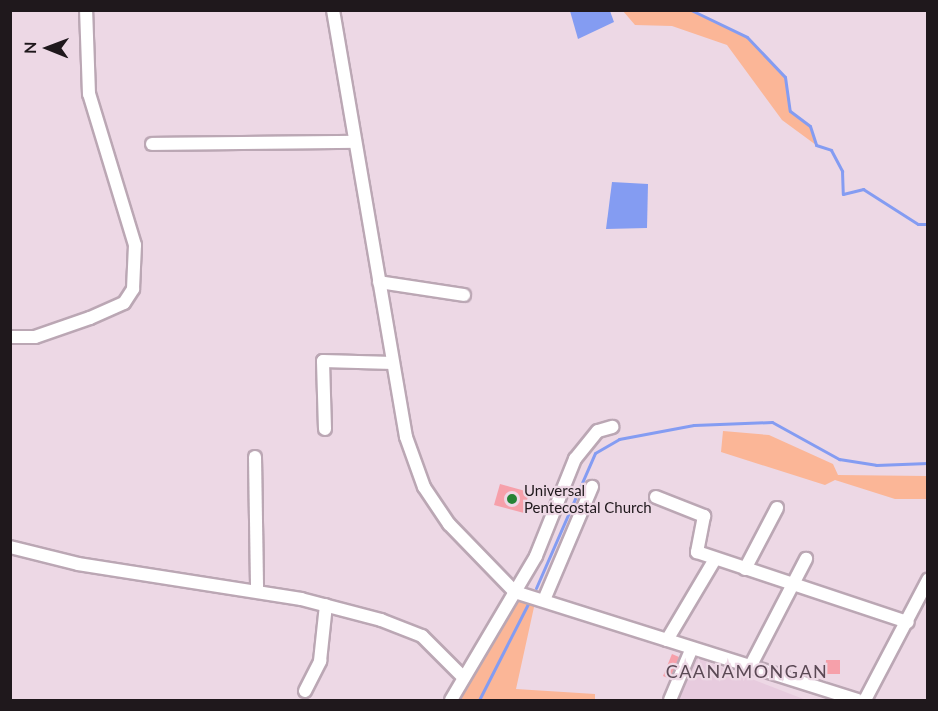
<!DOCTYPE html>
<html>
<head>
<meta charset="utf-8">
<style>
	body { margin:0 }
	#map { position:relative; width:938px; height:711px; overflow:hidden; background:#edd8e5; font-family:Lato,sans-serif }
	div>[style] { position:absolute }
	.built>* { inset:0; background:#e7cbde }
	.green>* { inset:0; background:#fbb697 }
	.water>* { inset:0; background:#849cf2 }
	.stream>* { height:3px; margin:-1.5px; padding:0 1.5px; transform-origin:1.5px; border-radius:1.5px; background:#849cf2 }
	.building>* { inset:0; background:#f6a0aa }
	.roads { filter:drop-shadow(2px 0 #bba7b4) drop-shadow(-2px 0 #bba7b4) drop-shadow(0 2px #bba7b4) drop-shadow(0 -2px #bba7b4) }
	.minor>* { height:12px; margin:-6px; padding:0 6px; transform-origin:6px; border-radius:6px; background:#fff }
	.dots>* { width:16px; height:16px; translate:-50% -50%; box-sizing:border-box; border:3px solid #edd8e5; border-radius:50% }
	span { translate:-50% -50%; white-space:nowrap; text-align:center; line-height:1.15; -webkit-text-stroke:4.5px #edd8e5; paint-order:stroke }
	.poi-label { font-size:15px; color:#1f181c }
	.left { translate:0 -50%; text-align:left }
	.quarter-label { font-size:18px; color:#5b4955; letter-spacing:1.5px }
	.frame { position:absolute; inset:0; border:12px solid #1f181c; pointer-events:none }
	.north { position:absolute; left:18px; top:18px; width:60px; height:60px; -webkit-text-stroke:4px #edd8e5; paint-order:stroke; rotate:271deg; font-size:16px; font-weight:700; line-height:24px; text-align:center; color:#1f181c }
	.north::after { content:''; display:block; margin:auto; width:21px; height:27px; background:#1f181c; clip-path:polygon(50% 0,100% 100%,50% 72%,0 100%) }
</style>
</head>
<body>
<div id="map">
	<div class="built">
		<i style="clip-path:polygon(692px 656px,806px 700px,674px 700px)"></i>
	</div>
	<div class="green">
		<i style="clip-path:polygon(623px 11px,690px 11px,747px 37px,785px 77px,790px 111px,810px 126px,816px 145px,782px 120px,727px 45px,672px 26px,635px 25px)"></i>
		<i style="clip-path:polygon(723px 431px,769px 435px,833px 464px,838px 475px,927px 476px,927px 499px,895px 499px,835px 480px,825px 485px,721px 452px)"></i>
		<i style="clip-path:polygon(515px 592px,536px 598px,516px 689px,595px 694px,595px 700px,451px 700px)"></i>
	</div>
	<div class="water">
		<i style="clip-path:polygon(570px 11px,610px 11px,614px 22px,578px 39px)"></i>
		<i style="clip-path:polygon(612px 182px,648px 184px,647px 228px,606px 229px)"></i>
	</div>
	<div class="stream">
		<i style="left:691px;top:10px;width:62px;rotate:25.7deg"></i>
		<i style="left:747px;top:37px;width:55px;rotate:46.5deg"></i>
		<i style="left:785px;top:77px;width:34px;rotate:82deg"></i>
		<i style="left:790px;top:111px;width:25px;rotate:37deg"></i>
		<i style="left:810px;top:126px;width:20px;rotate:72deg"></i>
		<i style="left:816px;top:145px;width:16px;rotate:18deg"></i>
		<i style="left:831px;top:150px;width:24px;rotate:62deg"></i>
		<i style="left:842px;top:171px;width:23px;rotate:88deg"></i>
		<i style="left:843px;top:194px;width:21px;rotate:-14deg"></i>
		<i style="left:863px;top:189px;width:65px;rotate:32.5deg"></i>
		<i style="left:918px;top:224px;width:10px"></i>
		<i style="left:536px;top:588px;width:147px;rotate:-66.4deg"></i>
		<i style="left:595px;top:453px;width:28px;rotate:-30deg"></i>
		<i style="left:619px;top:439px;width:76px;rotate:-10.6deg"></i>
		<i style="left:694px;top:425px;width:78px;rotate:-2.2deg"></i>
		<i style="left:772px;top:422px;width:77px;rotate:28.9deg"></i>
		<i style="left:839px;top:459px;width:37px;rotate:9deg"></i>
		<i style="left:876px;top:465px;width:52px;rotate:-2.2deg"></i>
		<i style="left:479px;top:700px;width:110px;rotate:-63deg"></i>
	</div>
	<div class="building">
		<i style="clip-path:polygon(500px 484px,529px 492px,524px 513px,494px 505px)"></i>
		<i style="clip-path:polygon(672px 654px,679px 657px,670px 679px,663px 676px)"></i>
		<i style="clip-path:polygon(826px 660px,840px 660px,840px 674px,825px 674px)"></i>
	</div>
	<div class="roads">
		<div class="minor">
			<i style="left:333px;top:10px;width:433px;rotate:80.3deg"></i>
			<i style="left:406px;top:437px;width:53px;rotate:70.2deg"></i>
			<i style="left:424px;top:487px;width:45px;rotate:56deg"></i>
			<i style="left:449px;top:524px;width:95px;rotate:45.9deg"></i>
			<i style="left:515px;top:592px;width:359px;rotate:17.5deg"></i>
			<i style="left:152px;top:144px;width:203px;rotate:-0.6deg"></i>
			<i style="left:379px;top:282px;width:86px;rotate:8.7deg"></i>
			<i style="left:10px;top:337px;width:25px"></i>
			<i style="left:35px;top:337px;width:58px;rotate:-19.1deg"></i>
			<i style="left:90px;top:318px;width:37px;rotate:-24deg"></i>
			<i style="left:124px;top:303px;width:17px;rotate:-57deg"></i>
			<i style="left:133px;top:289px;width:44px;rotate:-87.4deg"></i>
			<i style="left:135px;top:245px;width:158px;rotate:-106.9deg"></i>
			<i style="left:89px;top:94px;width:84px;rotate:-92deg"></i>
			<i style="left:325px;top:429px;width:68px;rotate:-91.7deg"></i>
			<i style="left:323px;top:361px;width:70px;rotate:1.6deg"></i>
			<i style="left:255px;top:457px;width:134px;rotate:89.1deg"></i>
			<i style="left:656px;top:497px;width:52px;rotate:21.6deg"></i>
			<i style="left:704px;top:516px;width:37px;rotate:101deg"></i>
			<i style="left:697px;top:552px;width:222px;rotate:18.4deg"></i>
			<i style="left:10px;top:547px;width:70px;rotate:14deg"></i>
			<i style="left:78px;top:564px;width:226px;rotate:8.9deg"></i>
			<i style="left:301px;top:599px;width:83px;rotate:14.7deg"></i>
			<i style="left:381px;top:620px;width:44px;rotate:21.3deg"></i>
			<i style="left:422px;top:636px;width:59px;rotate:45deg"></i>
			<i style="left:745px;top:569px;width:69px;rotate:-62.3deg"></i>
			<i style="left:544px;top:600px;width:123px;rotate:-67deg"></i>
			<i style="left:667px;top:640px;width:94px;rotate:-59.3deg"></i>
			<i style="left:750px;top:667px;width:122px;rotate:-62.6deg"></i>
			<i style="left:305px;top:691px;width:34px;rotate:-63deg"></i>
			<i style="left:320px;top:661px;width:56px;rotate:-83.9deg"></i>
			<i style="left:451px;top:700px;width:167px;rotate:-59.4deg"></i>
			<i style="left:536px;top:556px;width:105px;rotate:-68.1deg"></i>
			<i style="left:575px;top:459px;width:36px;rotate:-51deg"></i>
			<i style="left:598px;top:431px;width:15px;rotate:-16deg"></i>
			<i style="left:670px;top:700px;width:56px;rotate:-67.1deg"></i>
			<i style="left:865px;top:700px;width:136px;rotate:-62.3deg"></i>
		</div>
	</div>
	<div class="dots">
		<i style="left:512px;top:499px;background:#248335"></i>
	</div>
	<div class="poi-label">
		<span class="left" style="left:524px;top:499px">Universal<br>Pentecostal Church</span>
	</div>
	<div class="quarter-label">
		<span style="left:747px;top:671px">CAANAMONGAN</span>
	</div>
	<div class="frame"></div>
	<div class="north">N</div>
</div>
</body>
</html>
